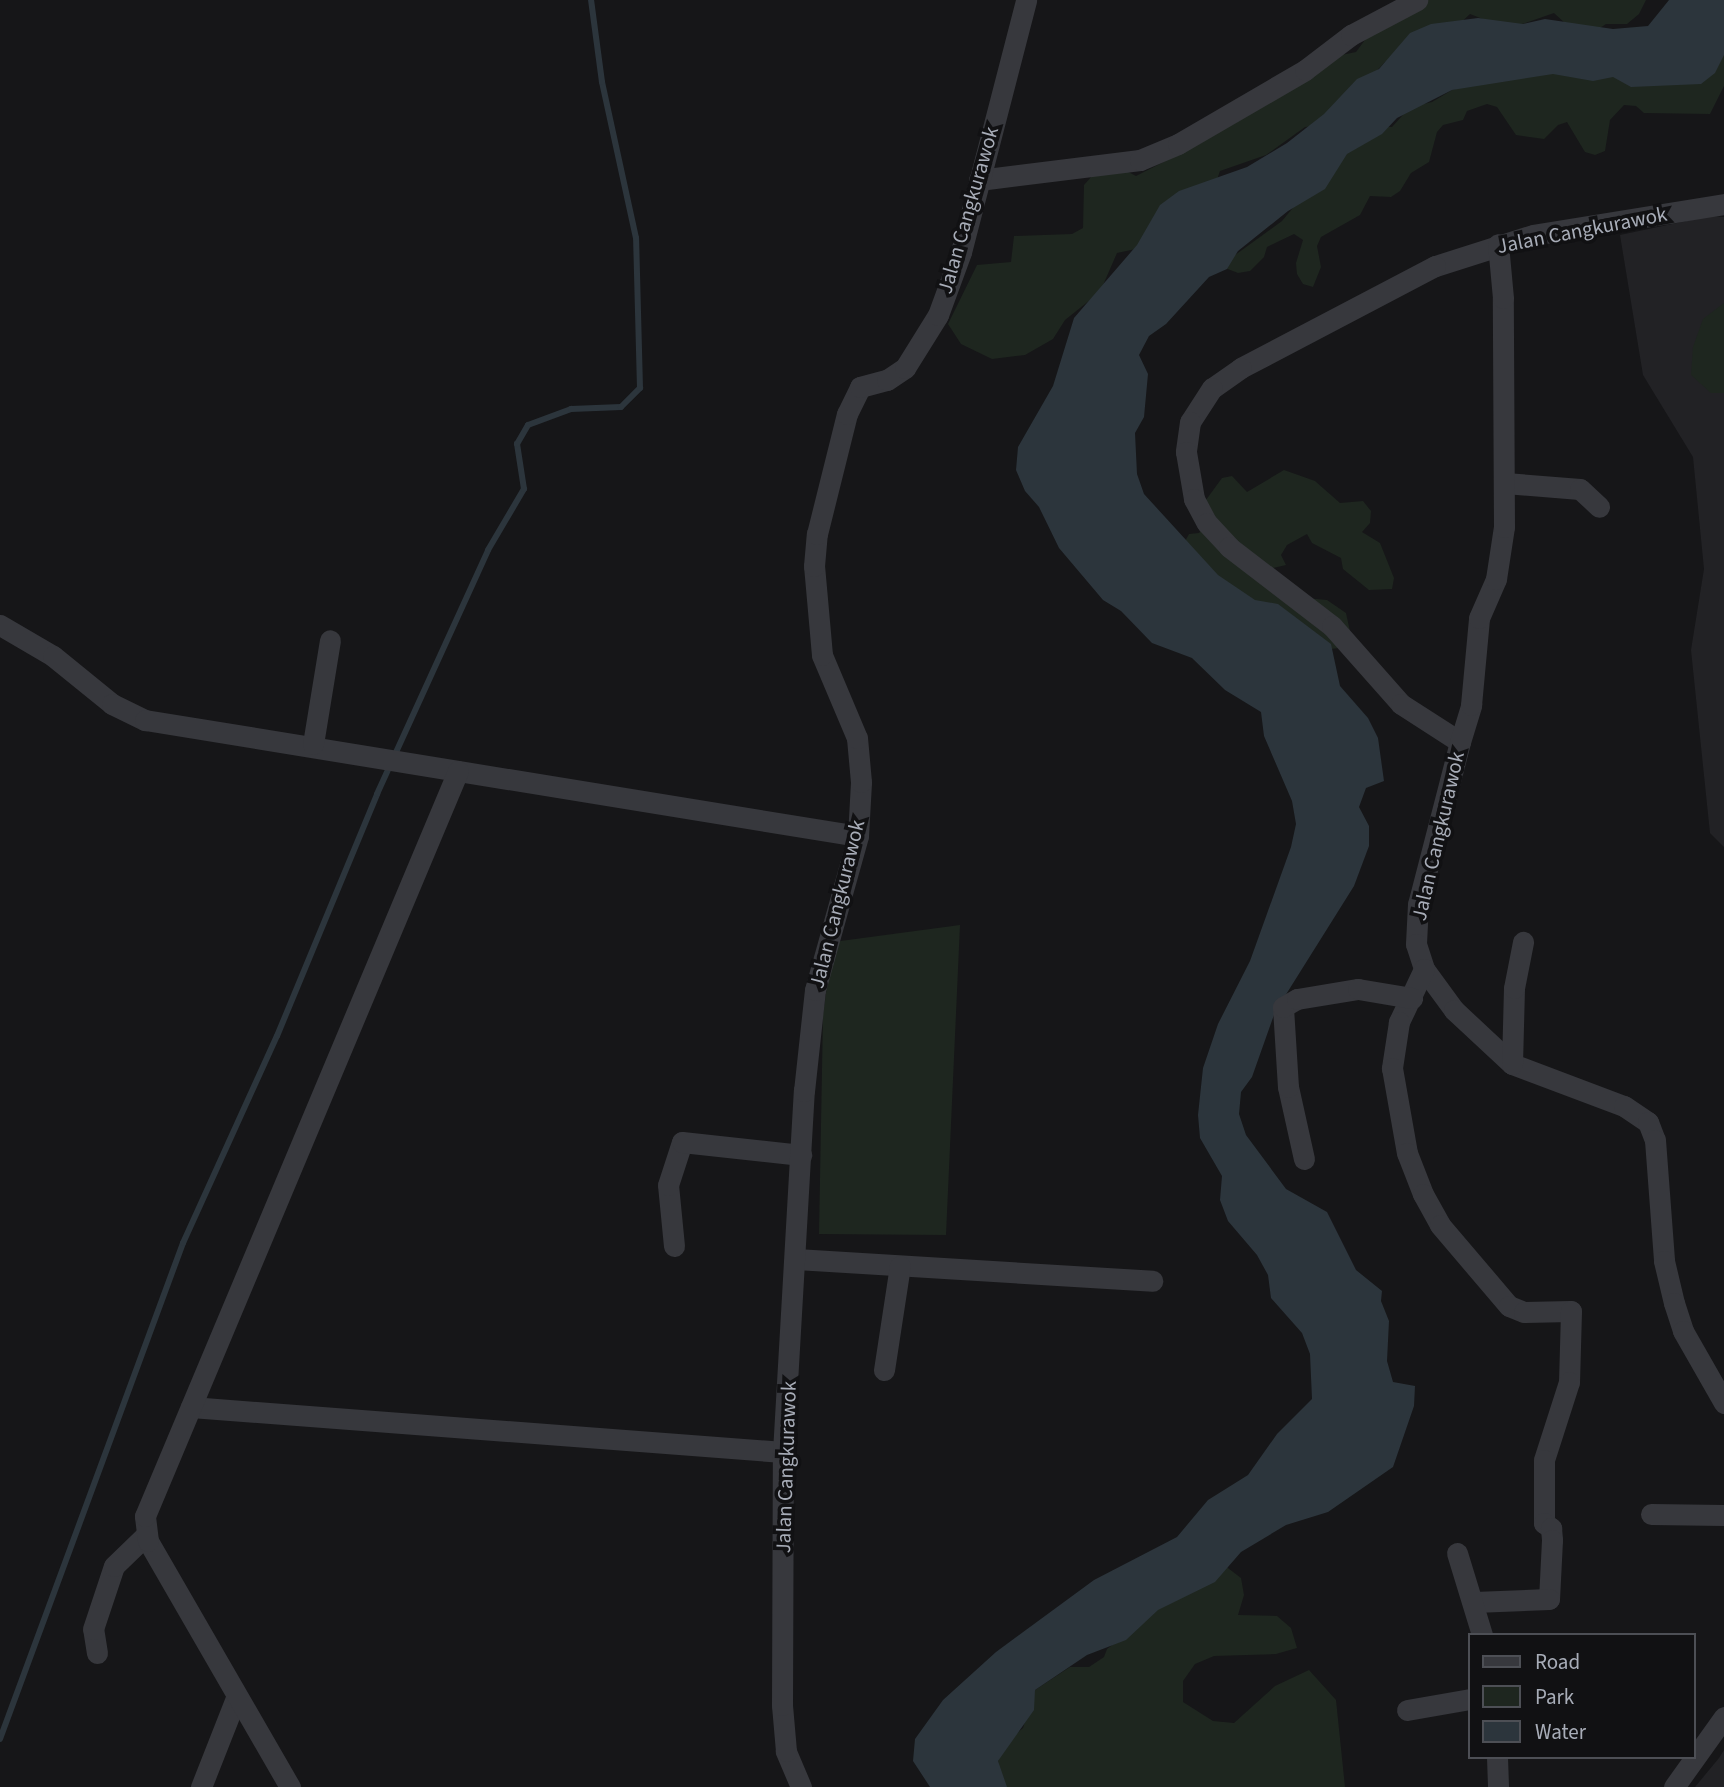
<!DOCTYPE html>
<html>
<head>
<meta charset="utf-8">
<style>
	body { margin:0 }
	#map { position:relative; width:1724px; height:1787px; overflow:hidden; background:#161618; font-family:"Source Sans 3",sans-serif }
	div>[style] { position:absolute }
	.built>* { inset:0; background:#222225 }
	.green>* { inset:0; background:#1e261f }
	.water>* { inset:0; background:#2c353c }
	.stream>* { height:6px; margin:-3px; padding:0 3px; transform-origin:3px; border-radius:3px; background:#2c353c }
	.minor>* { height:21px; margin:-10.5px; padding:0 10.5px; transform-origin:10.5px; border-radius:10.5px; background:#37383d }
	span { translate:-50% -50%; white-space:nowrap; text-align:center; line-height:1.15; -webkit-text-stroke:7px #111113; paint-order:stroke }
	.street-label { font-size:21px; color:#a8adb8 }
	.legend { position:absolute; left:1468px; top:1633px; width:228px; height:126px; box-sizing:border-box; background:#111113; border:2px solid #4d4f55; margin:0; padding:9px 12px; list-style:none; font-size:21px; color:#a8adb8 }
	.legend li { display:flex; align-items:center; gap:14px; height:35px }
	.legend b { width:35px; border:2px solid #4d4f55 }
</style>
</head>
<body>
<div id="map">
	<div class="built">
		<i style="clip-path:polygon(1710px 216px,1724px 217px,1724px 847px,1710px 833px,1691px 650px,1704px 569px,1693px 457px,1643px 375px,1620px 235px)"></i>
		<i style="clip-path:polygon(1724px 1750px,1724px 1787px,1695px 1787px,1719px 1758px)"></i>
	</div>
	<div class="green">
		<i style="clip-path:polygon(1419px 0,1646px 0,1639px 14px,1627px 24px,1606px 24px,1597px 30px,1567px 25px,1554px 13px,1508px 29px,1470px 14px,1454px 29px,1385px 62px,1325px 125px,1305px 127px,1266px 155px,1220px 171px,1213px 191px,1145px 247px,1117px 253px,1100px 292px,1065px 320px,1053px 339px,1025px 355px,992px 359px,961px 344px,948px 324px,977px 265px,1011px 262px,1014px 236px,1072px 234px,1083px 228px,1084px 185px,1092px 176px,1115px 165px,1136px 176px,1201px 143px,1332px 57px,1356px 52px,1385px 13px)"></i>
		<i style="clip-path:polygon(1724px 19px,1724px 86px,1710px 114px,1644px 113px,1636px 106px,1624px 105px,1610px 120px,1605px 151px,1595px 155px,1585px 152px,1567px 122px,1558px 125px,1544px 139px,1516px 135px,1497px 107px,1487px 104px,1467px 111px,1463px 120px,1443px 125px,1437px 132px,1429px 162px,1411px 173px,1400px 191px,1391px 197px,1370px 196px,1360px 215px,1321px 237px,1317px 246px,1321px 267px,1313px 287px,1303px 284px,1297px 274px,1296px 263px,1303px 240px,1294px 234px,1267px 247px,1264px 257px,1250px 271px,1238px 273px,1220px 266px,1282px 221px,1339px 152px,1379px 127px,1392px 127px,1410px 107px,1432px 102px,1452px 90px)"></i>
		<i style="clip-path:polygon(1724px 303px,1724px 393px,1711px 393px,1691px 375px,1693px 347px,1703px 319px)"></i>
		<i style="clip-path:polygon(1284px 470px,1315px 481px,1340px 503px,1363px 501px,1371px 511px,1370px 523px,1362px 532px,1380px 543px,1394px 578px,1392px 589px,1369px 590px,1343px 569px,1341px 558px,1312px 543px,1307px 534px,1287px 545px,1281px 555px,1286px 565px,1256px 572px,1306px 598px,1327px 600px,1346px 613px,1351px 636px,1347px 647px,1323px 650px,1263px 620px,1184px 543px,1189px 534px,1199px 533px,1206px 525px,1203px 504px,1222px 478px,1232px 476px,1247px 492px)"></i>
		<i style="clip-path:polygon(960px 925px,946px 1235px,819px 1234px,823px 1015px,833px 942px)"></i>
		<i style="clip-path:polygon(1220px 1562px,1241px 1578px,1244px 1595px,1238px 1615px,1277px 1616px,1291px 1628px,1297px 1648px,1276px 1654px,1214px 1656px,1195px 1664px,1183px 1681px,1183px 1702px,1213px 1721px,1234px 1723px,1275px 1686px,1309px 1670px,1336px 1700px,1345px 1787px,1003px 1787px,998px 1761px,1008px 1741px,1023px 1728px,1035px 1690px,1070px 1667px,1089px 1667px,1104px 1657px,1107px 1649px,1141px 1623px,1144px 1607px)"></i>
	</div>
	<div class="water">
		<i style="clip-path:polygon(1669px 0,1724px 0,1724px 55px,1715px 73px,1701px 84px,1631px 87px,1613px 77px,1593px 81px,1553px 74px,1452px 90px,1397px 118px,1382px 134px,1347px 154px,1325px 189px,1288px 211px,1238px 251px,1227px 269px,1209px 277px,1166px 324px,1149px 336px,1139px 355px,1148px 374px,1144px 417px,1135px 433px,1137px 474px,1144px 494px,1218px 575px,1255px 600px,1278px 604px,1331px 644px,1340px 686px,1368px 718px,1378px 738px,1384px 781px,1366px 788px,1359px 807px,1369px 826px,1369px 846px,1354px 886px,1275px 1012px,1252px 1077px,1241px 1092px,1239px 1114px,1246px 1135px,1286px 1189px,1327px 1212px,1356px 1270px,1382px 1291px,1381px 1301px,1389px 1321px,1387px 1361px,1393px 1382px,1415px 1386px,1414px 1406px,1393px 1467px,1328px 1512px,1286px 1525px,1241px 1552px,1215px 1582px,1158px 1610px,1126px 1640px,1087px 1655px,1035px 1690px,1034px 1710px,998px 1761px,1007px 1787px,930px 1787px,913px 1761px,915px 1739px,943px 1700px,996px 1652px,1094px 1580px,1177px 1537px,1208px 1500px,1248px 1475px,1277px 1434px,1312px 1399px,1310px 1354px,1302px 1333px,1271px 1298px,1268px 1275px,1257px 1255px,1228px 1221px,1220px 1200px,1222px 1176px,1200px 1138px,1198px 1115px,1203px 1068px,1218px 1024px,1250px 961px,1291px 847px,1296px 824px,1292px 801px,1264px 736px,1261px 712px,1225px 690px,1192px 658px,1152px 643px,1121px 611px,1103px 600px,1059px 548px,1039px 507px,1025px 491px,1016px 470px,1018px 447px,1053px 386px,1074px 318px,1137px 245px,1160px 205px,1179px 191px,1247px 167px,1287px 143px,1324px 114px,1357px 79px,1379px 69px,1410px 33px,1431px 24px,1478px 18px,1523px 24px,1545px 19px,1613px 29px,1648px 26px)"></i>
	</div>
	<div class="stream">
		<i style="left:0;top:1739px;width:529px;rotate:-69.75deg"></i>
		<i style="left:183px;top:1243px;width:227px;rotate:-65.6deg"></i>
		<i style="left:277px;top:1036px;width:262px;rotate:-67.5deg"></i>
		<i style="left:377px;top:794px;width:268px;rotate:-65.5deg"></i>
		<i style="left:488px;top:550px;width:71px;rotate:-59.5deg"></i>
		<i style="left:524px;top:489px;width:46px;rotate:-98.8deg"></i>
		<i style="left:517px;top:444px;width:22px;rotate:-60deg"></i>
		<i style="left:528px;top:425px;width:46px;rotate:-20.4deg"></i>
		<i style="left:571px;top:409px;width:50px;rotate:-2.3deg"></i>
		<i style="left:621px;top:407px;width:27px;rotate:-45deg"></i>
		<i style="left:640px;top:388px;width:150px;rotate:-91.5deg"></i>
		<i style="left:636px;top:238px;width:160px;rotate:-102.3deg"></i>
		<i style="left:602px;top:82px;width:83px;rotate:-97.6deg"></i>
	</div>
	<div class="minor">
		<i style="left:979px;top:180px;width:162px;rotate:-7.1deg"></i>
		<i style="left:1140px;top:160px;width:41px;rotate:-22.8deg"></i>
		<i style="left:1178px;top:144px;width:147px;rotate:-30.2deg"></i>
		<i style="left:1305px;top:70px;width:58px;rotate:-37.3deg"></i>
		<i style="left:1351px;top:35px;width:75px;rotate:-27.9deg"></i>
		<i style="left:1724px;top:204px;width:193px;rotate:170.8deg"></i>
		<i style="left:1533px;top:235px;width:103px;rotate:162.4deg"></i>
		<i style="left:1435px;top:266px;width:219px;rotate:152.3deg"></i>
		<i style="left:1241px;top:368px;width:35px;rotate:145deg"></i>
		<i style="left:1212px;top:388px;width:40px;rotate:122.9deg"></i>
		<i style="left:1190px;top:422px;width:30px;rotate:98deg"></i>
		<i style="left:1186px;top:452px;width:48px;rotate:80.3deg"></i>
		<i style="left:1194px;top:499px;width:27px;rotate:62deg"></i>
		<i style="left:1207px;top:523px;width:33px;rotate:47deg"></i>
		<i style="left:1229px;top:547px;width:130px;rotate:37.5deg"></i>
		<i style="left:1332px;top:626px;width:104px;rotate:48.5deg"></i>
		<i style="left:1401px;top:704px;width:70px;rotate:32.8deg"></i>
		<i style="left:1460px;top:742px;width:167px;rotate:104.5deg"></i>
		<i style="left:1418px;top:904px;width:40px;rotate:92.9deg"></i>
		<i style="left:1416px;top:944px;width:26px;rotate:72deg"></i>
		<i style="left:1424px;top:969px;width:51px;rotate:53.8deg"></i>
		<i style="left:1454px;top:1010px;width:79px;rotate:43deg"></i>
		<i style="left:1512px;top:1064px;width:120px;rotate:20.6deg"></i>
		<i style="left:1624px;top:1106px;width:29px;rotate:34deg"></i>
		<i style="left:1648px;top:1122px;width:19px;rotate:69deg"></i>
		<i style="left:1655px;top:1140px;width:121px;rotate:85.7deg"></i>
		<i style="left:1664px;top:1261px;width:43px;rotate:76.6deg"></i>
		<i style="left:1674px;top:1303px;width:29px;rotate:72deg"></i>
		<i style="left:1683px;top:1331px;width:83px;rotate:60.3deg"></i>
		<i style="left:1505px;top:483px;width:75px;rotate:4.6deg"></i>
		<i style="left:1580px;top:489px;width:26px;rotate:43deg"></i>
		<i style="left:0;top:625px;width:61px;rotate:30.3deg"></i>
		<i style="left:53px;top:656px;width:76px;rotate:39.1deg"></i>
		<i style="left:112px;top:704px;width:37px;rotate:26deg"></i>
		<i style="left:145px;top:720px;width:722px;rotate:9.24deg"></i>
		<i style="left:1460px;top:742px;width:39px;rotate:-73deg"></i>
		<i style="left:1471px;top:705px;width:87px;rotate:-84.7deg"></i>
		<i style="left:1479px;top:618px;width:43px;rotate:-66.4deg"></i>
		<i style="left:1496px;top:579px;width:53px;rotate:-81.3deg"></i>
		<i style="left:1504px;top:527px;width:229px;rotate:-90.3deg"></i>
		<i style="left:1503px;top:298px;width:54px;rotate:-95.3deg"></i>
		<i style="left:313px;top:744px;width:105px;rotate:-80.7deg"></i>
		<i style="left:1424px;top:969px;width:59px;rotate:115.3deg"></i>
		<i style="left:1399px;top:1022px;width:47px;rotate:98.7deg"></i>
		<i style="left:1392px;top:1068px;width:86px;rotate:80deg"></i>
		<i style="left:1407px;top:1153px;width:44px;rotate:68.7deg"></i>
		<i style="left:1423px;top:1194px;width:35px;rotate:61deg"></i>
		<i style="left:1440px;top:1225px;width:106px;rotate:49.6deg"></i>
		<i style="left:1509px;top:1306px;width:16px;rotate:22deg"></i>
		<i style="left:1524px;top:1312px;width:47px;rotate:-1.2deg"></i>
		<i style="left:1571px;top:1311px;width:71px;rotate:91.6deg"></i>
		<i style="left:1569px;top:1382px;width:82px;rotate:107.8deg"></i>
		<i style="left:1544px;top:1460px;width:63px;rotate:90deg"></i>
		<i style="left:1544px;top:1523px;width:9px;rotate:36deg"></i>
		<i style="left:1551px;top:1528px;width:12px;rotate:85deg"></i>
		<i style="left:1552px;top:1540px;width:59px;rotate:92.9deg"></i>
		<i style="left:1549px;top:1599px;width:75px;rotate:177.7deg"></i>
		<i style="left:1512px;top:1064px;width:76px;rotate:-88.5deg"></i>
		<i style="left:1514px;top:988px;width:47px;rotate:-78.9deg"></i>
		<i style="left:1304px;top:1159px;width:74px;rotate:-102.5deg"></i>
		<i style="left:1288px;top:1087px;width:80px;rotate:-93.6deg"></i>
		<i style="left:1283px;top:1007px;width:16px;rotate:-30deg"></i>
		<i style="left:1297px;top:999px;width:62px;rotate:-9.3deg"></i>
		<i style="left:1358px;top:989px;width:55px;rotate:9.5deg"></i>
		<i style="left:674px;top:1246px;width:61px;rotate:-95.6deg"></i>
		<i style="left:668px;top:1185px;width:45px;rotate:-72deg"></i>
		<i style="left:682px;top:1142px;width:120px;rotate:6.2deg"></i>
		<i style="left:796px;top:1259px;width:357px;rotate:3.5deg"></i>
		<i style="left:884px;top:1370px;width:105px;rotate:-81.3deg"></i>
		<i style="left:191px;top:1407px;width:594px;rotate:4.35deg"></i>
		<i style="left:1651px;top:1514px;width:73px;rotate:0.8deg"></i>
		<i style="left:1457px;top:1553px;width:86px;rotate:73deg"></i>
		<i style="left:97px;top:1653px;width:24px;rotate:-99deg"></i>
		<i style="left:93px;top:1629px;width:66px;rotate:-71.6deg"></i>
		<i style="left:114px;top:1566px;width:45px;rotate:-44.1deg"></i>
		<i style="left:1407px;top:1710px;width:64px;rotate:-9.9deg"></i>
		<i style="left:1497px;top:1757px;width:30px;rotate:88deg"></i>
		<i style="left:201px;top:1787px;width:96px;rotate:-68.5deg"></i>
		<i style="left:290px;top:1787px;width:284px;rotate:-120deg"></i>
		<i style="left:148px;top:1541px;width:25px;rotate:-97deg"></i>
		<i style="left:145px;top:1516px;width:808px;rotate:-67.21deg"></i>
		<i style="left:801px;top:1787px;width:39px;rotate:-113deg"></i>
		<i style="left:786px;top:1751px;width:46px;rotate:-95deg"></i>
		<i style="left:782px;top:1705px;width:253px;rotate:-89.8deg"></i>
		<i style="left:783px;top:1452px;width:362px;rotate:-86.7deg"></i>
		<i style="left:804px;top:1091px;width:102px;rotate:-83.8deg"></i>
		<i style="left:815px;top:990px;width:160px;rotate:-74.4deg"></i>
		<i style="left:858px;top:836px;width:54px;rotate:-86.8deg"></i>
		<i style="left:861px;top:782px;width:44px;rotate:-95.2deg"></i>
		<i style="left:857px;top:738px;width:90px;rotate:-112.9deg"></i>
		<i style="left:822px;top:655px;width:89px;rotate:-95.1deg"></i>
		<i style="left:814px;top:566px;width:32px;rotate:-85deg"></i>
		<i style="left:817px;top:534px;width:124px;rotate:-76deg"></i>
		<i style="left:847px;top:414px;width:30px;rotate:-64deg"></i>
		<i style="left:860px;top:387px;width:28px;rotate:-15deg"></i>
		<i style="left:887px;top:380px;width:22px;rotate:-34deg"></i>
		<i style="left:905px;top:368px;width:62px;rotate:-58.1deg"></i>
		<i style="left:938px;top:315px;width:67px;rotate:-69.9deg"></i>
		<i style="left:961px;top:252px;width:260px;rotate:-75.5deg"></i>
		<i style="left:1674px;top:1787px;width:86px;rotate:-54.5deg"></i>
	</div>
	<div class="street-label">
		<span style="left:968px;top:210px;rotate:-74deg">Jalan Cangkurawok</span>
		<span style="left:1582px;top:230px;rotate:-11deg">Jalan Cangkurawok</span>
		<span style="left:1438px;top:836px;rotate:-77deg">Jalan Cangkurawok</span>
		<span style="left:837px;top:904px;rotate:-76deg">Jalan Cangkurawok</span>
		<span style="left:786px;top:1467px;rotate:-88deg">Jalan Cangkurawok</span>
	</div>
	<ul class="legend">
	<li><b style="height:9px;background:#37383d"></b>Road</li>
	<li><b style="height:19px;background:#1e261f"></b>Park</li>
	<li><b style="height:19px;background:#2c353c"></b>Water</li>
	</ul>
</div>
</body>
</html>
